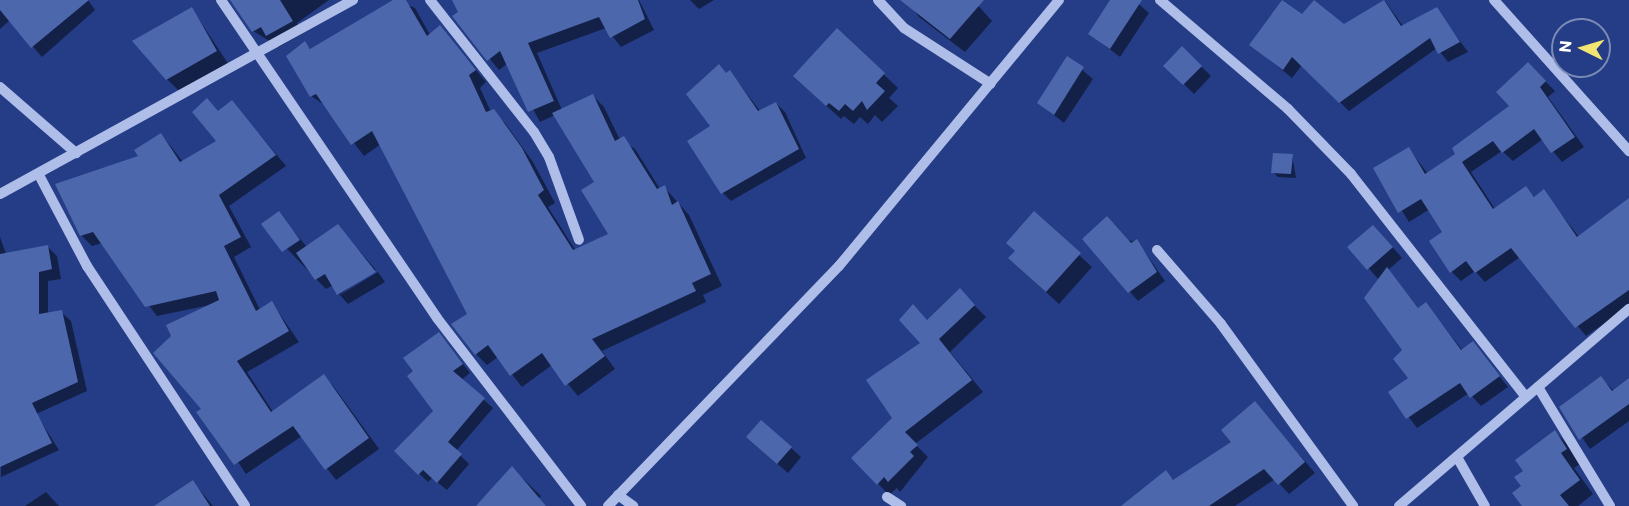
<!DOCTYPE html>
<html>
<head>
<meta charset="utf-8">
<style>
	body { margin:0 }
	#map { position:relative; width:1629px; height:506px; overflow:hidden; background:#243d86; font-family:Commissioner,sans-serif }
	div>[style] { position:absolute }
	.shadow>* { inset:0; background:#0007 }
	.building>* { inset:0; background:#4d67ad }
	.minor>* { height:10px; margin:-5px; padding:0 5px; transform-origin:5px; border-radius:5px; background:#afbee8 }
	span { translate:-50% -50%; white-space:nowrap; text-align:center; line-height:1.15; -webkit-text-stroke:4.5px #243d86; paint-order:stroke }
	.north { position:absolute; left:1551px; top:18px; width:60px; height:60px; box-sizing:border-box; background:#243d86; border:2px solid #7c8bb6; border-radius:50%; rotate:275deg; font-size:16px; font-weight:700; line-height:24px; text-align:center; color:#fff }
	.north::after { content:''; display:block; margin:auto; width:21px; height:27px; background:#f3e572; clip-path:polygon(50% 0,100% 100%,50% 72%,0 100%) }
</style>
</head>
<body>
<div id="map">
	<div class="shadow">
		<i style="clip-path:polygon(0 0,88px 0,95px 10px,42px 57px,10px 20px,0 29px)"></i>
		<i style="clip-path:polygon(240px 0,329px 0,297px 23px,303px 33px,279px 47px,253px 31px)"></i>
		<i style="clip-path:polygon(396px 0,415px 8px,430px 35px,440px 27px,486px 82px,480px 88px,491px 112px,505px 123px,533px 162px,555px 203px,548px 207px,576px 251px,611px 235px,596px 183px,555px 115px,540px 122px,508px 63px,499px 70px,455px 17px,460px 12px,454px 0,639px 0,654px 30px,621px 47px,606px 28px,537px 53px,562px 110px,592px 95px,604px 107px,620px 140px,635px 149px,660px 189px,664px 187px,689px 215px,722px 286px,703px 295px,706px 302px,602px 351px,615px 369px,578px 396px,552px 365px,522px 387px,498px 357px,487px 365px,476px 354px,469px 315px,381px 144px,364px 156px,326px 106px,311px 96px,305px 43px,311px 49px)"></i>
		<i style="clip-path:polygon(690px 0,714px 0,699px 9px)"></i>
		<i style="clip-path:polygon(907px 0,973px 0,992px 21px,965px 52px,919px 17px)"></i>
		<i style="clip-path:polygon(1112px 0,1134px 0,1149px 13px,1120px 57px,1090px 34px)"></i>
		<i style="clip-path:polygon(1385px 1px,1403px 26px,1436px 9px,1468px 52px,1448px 62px,1437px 48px,1349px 111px,1302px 65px,1292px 78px,1251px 45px,1302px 17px,1344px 26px)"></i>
		<i style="clip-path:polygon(192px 9px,229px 65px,180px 92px,167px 79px)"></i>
		<i style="clip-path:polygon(837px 30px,898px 88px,889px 98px,898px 106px,882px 122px,875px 115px,868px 124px,860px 117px,854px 124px,844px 116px,841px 119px,809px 90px)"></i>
		<i style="clip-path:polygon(1182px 48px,1211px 76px,1194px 94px,1165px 65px)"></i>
		<i style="clip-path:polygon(1068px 58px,1093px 79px,1064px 123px,1039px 103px)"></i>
		<i style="clip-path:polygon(1528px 64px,1555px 91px,1548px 97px,1584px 147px,1562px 162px,1543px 139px,1513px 161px,1502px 151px,1471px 172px,1495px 209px,1526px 188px,1535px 197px,1543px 191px,1579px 237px,1629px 202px,1629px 306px,1586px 336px,1520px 257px,1485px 282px,1475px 271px,1461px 281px,1452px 272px,1444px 232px,1430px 209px,1409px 222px,1375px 168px,1409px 149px,1428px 174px,1457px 154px,1511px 106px)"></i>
		<i style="clip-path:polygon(730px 72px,760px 111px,776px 103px,785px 112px,806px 158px,731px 201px,723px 193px,712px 127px)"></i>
		<i style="clip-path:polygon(232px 102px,286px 166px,229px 206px,251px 247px,234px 257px,260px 310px,272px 303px,299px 342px,247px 372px,273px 412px,324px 376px,334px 387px,379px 449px,336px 480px,302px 436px,246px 474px,203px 409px,210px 305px,157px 316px,102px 243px,92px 246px,81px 235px,161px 134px,183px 162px,219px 141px,219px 113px)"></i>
		<i style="clip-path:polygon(1292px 155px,1296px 178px,1278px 177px,1273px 172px)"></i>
		<i style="clip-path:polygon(278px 213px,307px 247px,338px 226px,376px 270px,339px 295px,333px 285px,326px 289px,263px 224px)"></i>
		<i style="clip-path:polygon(1034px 214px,1092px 267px,1059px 304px,1023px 271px,1017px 251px)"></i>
		<i style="clip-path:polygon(1383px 236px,1402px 258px,1388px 270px,1419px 309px,1426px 304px,1463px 351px,1473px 343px,1508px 387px,1481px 406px,1469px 393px,1417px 428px,1390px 392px,1410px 378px,1404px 351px,1379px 280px,1350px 247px)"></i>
		<i style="clip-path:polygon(0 237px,6px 254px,47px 246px,57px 256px,61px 279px,48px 281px,48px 314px,61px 312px,71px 321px,87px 391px,36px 414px,59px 450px,1px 477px)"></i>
		<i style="clip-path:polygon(1084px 239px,1137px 241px,1165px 281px,1138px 301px)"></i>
		<i style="clip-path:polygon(378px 272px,385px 282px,348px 304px,340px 295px)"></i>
		<i style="clip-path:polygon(960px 291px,986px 317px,950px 352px,983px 392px,915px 444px,928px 457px,900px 492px,897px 488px,889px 495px,853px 458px,894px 418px,928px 322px)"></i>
		<i style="clip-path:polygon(447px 343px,470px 373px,461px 380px,493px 408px,456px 451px,469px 464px,447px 490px,432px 478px,428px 482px,396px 451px,435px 412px)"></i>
		<i style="clip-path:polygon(1601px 378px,1614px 391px,1629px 380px,1629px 421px,1590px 449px,1561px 407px)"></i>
		<i style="clip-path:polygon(1255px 403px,1315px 473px,1289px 494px,1275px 479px,1235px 506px,1123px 506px,1166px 472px,1174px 481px,1233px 442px)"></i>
		<i style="clip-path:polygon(1555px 432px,1569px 446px,1580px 464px,1574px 468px,1593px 494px,1578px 506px,1524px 506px,1525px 471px)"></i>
		<i style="clip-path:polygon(758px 447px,791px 448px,801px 457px,788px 473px)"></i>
		<i style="clip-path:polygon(512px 468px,541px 496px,536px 501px,541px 506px,478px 506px)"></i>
		<i style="clip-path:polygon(193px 482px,213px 506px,157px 506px)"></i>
		<i style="clip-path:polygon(46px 492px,59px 506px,25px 506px)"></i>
	</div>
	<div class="building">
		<i style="clip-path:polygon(0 0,89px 0,31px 48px,0 10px)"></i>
		<i style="clip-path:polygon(230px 0,280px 0,293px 21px,266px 36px,261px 27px,252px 32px)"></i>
		<i style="clip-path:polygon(393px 0,406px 0,427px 36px,440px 25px,476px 70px,469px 75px,486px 112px,494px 109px,522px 148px,544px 190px,538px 195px,573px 250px,608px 234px,581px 190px,594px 182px,552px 113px,593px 94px,615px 141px,624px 136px,657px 189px,665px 185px,672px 205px,678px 201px,711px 274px,692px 283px,696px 291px,592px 339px,605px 356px,565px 386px,542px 353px,510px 376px,488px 345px,475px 355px,451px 324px,467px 314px,372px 131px,351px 145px,316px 94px,310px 97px,286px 56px,305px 41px,310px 49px)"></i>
		<i style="clip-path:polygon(452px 0,638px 0,645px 19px,610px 38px,599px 17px,528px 43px,554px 101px,528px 112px,500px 51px,487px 61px,452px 16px,458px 12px)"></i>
		<i style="clip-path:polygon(900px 0,984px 0,950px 39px)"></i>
		<i style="clip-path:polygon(1110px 0,1142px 0,1110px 49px,1088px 34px)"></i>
		<i style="clip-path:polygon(1282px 0,1302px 14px,1314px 0,1344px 24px,1384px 0,1401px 26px,1437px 7px,1460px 42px,1438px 54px,1430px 38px,1339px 103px,1292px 57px,1283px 70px,1249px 45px)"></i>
		<i style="clip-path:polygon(192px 7px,217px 51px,166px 80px,132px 41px)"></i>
		<i style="clip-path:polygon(837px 28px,885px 73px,876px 83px,885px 91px,867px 110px,862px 101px,853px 111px,845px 104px,839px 111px,829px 103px,826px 106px,793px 76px)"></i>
		<i style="clip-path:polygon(1182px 46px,1202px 66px,1183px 85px,1163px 66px)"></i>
		<i style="clip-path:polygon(1067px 56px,1084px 67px,1054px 115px,1037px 103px)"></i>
		<i style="clip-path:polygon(1528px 62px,1546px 81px,1540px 87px,1575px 137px,1551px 153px,1534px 129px,1502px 153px,1493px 141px,1462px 162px,1493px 209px,1526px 186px,1534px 197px,1544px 189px,1577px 237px,1629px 198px,1629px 290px,1575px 328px,1511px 248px,1475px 273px,1466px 261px,1450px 273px,1429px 241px,1442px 232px,1421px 199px,1398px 213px,1373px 168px,1409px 147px,1425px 174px,1455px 154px,1452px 148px,1509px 106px,1496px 92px)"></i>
		<i style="clip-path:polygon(719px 64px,726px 73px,730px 70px,758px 111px,776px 102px,799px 149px,721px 194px,687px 141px,710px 126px,686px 94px)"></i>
		<i style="clip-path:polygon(207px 98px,218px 111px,232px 100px,276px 155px,219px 195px,241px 237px,224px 246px,256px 311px,272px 301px,289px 331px,237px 361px,271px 412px,324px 374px,369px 438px,325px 470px,293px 426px,234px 465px,196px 412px,201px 409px,153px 353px,171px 336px,166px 325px,219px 300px,216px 291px,145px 307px,93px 232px,80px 236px,55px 184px,138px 156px,134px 150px,161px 133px,180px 162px,216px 141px,192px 112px)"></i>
		<i style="clip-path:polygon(1273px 153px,1293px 154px,1291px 174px,1271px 173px)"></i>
		<i style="clip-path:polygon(279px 211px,300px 240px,282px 252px,261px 224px)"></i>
		<i style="clip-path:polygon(1034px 211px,1081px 253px,1046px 292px,1008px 258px,1015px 251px,1006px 243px)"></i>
		<i style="clip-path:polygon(1107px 216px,1131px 243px,1137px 239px,1157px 272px,1128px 293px,1082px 239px)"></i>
		<i style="clip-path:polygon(338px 224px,376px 272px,337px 295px,325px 274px,315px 280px,296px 253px)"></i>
		<i style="clip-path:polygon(1373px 225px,1393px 247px,1367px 270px,1347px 247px)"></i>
		<i style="clip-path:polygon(48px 245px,52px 269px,39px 272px,39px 314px,62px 310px,78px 382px,32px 403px,52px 443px,0 467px,0 254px)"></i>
		<i style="clip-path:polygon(1387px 267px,1418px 308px,1426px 302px,1461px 350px,1473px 341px,1500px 376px,1470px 398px,1460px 383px,1406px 419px,1388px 392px,1408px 378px,1393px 359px,1402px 350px,1364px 298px)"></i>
		<i style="clip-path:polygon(960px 288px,975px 305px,939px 339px,972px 380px,905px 432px,918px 445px,910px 452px,914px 456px,888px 482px,884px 477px,877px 485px,851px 458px,892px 418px,866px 380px,920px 343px,899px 320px,913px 304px,927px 320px)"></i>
		<i style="clip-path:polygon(439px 332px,463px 364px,453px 371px,485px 398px,448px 442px,462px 454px,437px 483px,423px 470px,418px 475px,394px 451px,433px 411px,407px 376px,413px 371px,403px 358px)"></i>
		<i style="clip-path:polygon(1601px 376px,1612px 391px,1629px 378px,1629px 404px,1579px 440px,1559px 407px)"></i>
		<i style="clip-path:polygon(1255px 401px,1305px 462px,1278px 485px,1264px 469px,1209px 506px,1121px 506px,1166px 470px,1173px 480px,1231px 442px,1221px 430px)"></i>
		<i style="clip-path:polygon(761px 420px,792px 447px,777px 464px,746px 437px)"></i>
		<i style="clip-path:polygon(1555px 430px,1567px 449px,1561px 453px,1580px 480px,1560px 495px,1569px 506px,1522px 506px,1512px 493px,1521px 486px,1514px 477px,1523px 471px,1515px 460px)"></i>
		<i style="clip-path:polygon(512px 466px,546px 506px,476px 506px,492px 488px)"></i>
		<i style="clip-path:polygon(193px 480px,210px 506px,154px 506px)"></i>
	</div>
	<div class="minor">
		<i style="left:221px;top:0;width:384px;rotate:55.8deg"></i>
		<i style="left:437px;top:318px;width:237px;rotate:52.5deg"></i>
		<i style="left:430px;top:0;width:168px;rotate:51.8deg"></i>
		<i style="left:534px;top:132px;width:29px;rotate:59deg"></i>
		<i style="left:549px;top:157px;width:88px;rotate:70.1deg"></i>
		<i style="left:878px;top:0;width:38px;rotate:47deg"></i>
		<i style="left:904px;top:28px;width:103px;rotate:32.8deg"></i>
		<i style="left:1160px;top:0;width:168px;rotate:40.4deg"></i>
		<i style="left:1288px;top:109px;width:91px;rotate:45.9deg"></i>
		<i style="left:1351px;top:174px;width:283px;rotate:51.9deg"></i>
		<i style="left:1494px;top:0;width:203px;rotate:48.2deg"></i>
		<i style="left:0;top:87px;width:101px;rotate:41deg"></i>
		<i style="left:39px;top:175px;width:103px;rotate:62.2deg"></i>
		<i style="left:87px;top:266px;width:287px;rotate:56.6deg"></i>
		<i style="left:0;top:194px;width:403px;rotate:-28.8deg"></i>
		<i style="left:1157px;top:250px;width:98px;rotate:49.1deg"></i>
		<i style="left:1221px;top:324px;width:225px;rotate:54deg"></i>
		<i style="left:1538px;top:387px;width:139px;rotate:58.8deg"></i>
		<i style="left:1457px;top:457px;width:56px;rotate:60.3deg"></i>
		<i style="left:618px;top:495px;width:19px;rotate:36deg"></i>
		<i style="left:887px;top:497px;width:17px;rotate:33deg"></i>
		<i style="left:608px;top:506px;width:333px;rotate:-46.1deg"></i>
		<i style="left:839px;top:266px;width:345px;rotate:-50.4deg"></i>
		<i style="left:1399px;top:506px;width:303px;rotate:-40.6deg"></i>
	</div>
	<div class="north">N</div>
</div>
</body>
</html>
